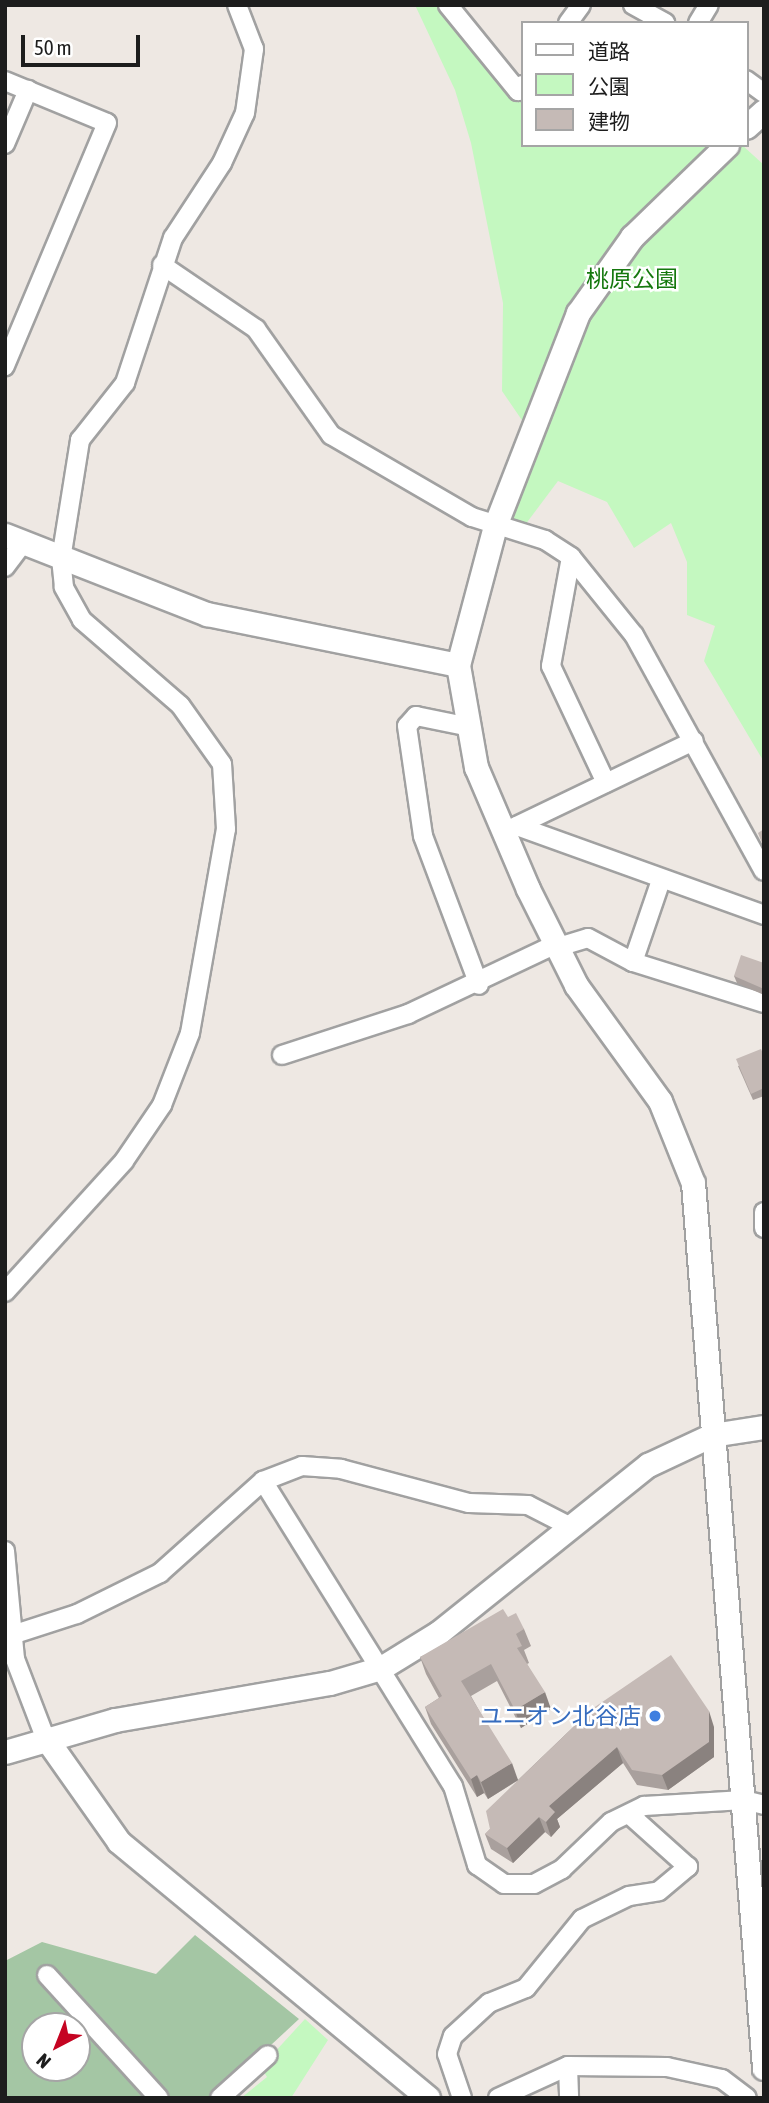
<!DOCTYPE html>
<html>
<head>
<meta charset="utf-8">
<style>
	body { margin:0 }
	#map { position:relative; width:769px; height:2103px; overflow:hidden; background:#eee8e3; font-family:"Asap Condensed","Noto Sans JP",sans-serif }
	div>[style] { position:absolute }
	.cemetery>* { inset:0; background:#a4c6a4 }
	.park>* { inset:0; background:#c4f8c0 }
	.roads { filter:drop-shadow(2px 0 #a1a1a1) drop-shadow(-2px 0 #a1a1a1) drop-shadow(0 2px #a1a1a1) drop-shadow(0 -2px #a1a1a1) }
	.minor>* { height:18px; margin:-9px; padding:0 9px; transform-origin:9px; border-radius:9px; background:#fff }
	.tertiary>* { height:23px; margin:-11.5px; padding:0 11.5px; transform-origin:11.5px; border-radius:11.5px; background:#fff }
	.wall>* { inset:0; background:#a9a09d }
	.shaded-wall>* { inset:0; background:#8a827f }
	.building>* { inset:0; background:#c5bab6 }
	.dots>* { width:19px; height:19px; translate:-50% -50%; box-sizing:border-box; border:4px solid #fff; border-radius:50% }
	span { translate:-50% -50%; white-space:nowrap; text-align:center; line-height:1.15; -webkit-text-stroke:5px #fff; paint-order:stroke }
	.park-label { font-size:23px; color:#15780e }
	.shop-label { font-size:23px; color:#366cbe }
	.right { translate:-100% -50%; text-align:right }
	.frame { position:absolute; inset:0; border:7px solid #1d1d1d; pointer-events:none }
	.legend { position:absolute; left:521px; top:21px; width:228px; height:126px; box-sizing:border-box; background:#fff; border:2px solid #a5a5a5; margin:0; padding:9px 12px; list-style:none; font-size:21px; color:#1d1d1d }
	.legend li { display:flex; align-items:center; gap:14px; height:35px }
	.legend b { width:35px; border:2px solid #a5a5a5 }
	.north { position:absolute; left:21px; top:2012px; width:70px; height:70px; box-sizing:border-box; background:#fff; border:2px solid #a5a5a5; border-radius:50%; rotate:222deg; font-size:19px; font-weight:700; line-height:28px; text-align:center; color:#1d1d1d }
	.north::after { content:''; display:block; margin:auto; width:24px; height:32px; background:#c50422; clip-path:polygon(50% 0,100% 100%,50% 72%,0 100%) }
	.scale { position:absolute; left:21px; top:35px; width:119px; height:32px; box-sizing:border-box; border:4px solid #1d1d1d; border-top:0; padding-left:9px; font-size:21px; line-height:24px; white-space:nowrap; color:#1d1d1d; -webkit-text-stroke:5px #fff; paint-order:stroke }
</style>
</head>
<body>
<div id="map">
	<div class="cemetery">
		<i style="clip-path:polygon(evenodd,195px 1935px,299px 2019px,214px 2098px,5px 2098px,5px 1961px,42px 1942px,156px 1974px,195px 1935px,35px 2026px,77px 2026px,77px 2068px,35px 2068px,35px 2026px)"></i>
	</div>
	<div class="park">
		<i style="clip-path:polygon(415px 5px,450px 5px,522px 85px,522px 145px,742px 145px,764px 165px,764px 762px,704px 661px,715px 626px,687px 615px,687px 562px,671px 523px,634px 548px,607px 502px,558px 481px,519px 533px,495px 526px,530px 432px,502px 391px,503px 303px,471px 143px,455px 90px)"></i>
		<i style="clip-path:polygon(305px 2019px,328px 2040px,291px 2098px,241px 2098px,267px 2077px,261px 2067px)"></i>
	</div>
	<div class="roads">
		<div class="minor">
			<i style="left:448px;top:5px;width:111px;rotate:50.9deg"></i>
			<i style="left:518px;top:91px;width:7px;rotate:-56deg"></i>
			<i style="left:633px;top:5px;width:37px;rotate:29deg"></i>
			<i style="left:568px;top:23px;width:22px;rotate:-54deg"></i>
			<i style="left:698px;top:23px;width:21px;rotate:-59deg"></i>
			<i style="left:746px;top:80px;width:22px;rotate:36deg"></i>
			<i style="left:5px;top:81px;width:110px;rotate:22.4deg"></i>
			<i style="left:107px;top:123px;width:264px;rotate:112.8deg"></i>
			<i style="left:5px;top:144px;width:59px;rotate:-66.9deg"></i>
			<i style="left:162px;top:265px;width:114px;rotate:34.2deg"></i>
			<i style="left:256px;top:329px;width:130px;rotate:54.7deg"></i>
			<i style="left:331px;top:435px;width:163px;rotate:30.2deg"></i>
			<i style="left:472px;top:517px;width:77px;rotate:17.5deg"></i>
			<i style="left:545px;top:540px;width:31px;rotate:33deg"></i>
			<i style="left:571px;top:557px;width:100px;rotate:51.1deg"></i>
			<i style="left:634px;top:635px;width:269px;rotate:61.2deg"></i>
			<i style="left:571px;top:557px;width:111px;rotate:100.4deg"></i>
			<i style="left:551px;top:666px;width:129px;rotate:64.8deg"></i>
			<i style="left:5px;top:567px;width:30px;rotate:-53deg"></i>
			<i style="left:465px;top:726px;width:50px;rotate:-168.5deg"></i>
			<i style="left:416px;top:716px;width:13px;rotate:132deg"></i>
			<i style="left:407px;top:726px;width:111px;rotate:81.7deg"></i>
			<i style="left:423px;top:836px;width:159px;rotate:69.4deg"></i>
			<i style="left:517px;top:826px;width:263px;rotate:19.8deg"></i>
			<i style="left:508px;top:830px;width:206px;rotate:-25.6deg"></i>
			<i style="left:555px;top:948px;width:34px;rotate:-17deg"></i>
			<i style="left:588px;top:938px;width:51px;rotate:28.1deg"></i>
			<i style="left:633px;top:962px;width:137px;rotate:17.4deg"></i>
			<i style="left:633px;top:962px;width:87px;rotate:-71.1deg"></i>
			<i style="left:282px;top:1055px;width:133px;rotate:-18deg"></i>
			<i style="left:408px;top:1014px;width:161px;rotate:-25.3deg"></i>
			<i style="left:764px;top:1212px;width:16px;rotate:90deg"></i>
			<i style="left:5px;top:1292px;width:177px;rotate:-47.7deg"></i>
			<i style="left:124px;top:1161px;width:68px;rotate:-55.8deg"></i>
			<i style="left:162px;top:1105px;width:77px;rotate:-68.7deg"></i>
			<i style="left:190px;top:1033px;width:207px;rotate:-80deg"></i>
			<i style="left:226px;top:829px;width:65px;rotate:-93.5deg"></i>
			<i style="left:222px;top:764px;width:72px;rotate:-125.4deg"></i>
			<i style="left:180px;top:705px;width:130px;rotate:-139.1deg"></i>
			<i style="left:82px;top:620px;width:38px;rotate:-119deg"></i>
			<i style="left:64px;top:587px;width:28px;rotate:-96deg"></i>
			<i style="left:61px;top:559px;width:121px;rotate:-80.9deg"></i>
			<i style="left:80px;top:440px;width:73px;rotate:-51.7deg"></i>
			<i style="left:125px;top:383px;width:153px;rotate:-71.7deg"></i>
			<i style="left:173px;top:238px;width:90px;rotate:-56.8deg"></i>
			<i style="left:222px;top:163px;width:55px;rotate:-65.3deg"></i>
			<i style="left:245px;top:113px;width:65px;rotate:-82deg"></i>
			<i style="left:254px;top:49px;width:47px;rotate:-111.1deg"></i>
			<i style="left:263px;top:1481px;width:359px;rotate:58.1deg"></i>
			<i style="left:453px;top:1786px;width:83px;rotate:73.1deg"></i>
			<i style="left:477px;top:1865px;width:33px;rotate:35deg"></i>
			<i style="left:504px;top:1884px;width:30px"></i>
			<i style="left:534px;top:1884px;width:32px;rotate:-28deg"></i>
			<i style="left:562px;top:1869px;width:68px;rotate:-43.8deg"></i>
			<i style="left:611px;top:1822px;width:37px;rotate:-26deg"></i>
			<i style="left:644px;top:1806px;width:100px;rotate:-3.4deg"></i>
			<i style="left:744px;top:1800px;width:21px;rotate:14deg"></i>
			<i style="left:5px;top:1551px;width:108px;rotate:84.7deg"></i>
			<i style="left:15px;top:1659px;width:84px;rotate:69deg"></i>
			<i style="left:15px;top:1634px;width:65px;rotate:-17.9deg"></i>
			<i style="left:77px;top:1614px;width:93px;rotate:-26.3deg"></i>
			<i style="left:160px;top:1573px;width:138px;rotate:-41.8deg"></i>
			<i style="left:263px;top:1481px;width:42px;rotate:-21deg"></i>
			<i style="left:302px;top:1466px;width:39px;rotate:4deg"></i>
			<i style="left:341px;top:1469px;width:132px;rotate:14.9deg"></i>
			<i style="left:469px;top:1503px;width:59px;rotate:1.9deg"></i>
			<i style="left:528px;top:1505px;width:46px;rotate:27.1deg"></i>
			<i style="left:47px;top:1975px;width:166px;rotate:47.7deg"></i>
			<i style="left:568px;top:2066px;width:32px;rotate:88deg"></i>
			<i style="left:220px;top:2098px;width:64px;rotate:-41.9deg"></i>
			<i style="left:462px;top:2098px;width:46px;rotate:-108.8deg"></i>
			<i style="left:447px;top:2054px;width:19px;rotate:-72deg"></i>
			<i style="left:453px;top:2036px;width:49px;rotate:-42.5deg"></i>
			<i style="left:489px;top:2003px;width:40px;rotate:-22deg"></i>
			<i style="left:526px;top:1988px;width:89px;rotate:-50.9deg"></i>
			<i style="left:582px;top:1919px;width:52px;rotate:-26.1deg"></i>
			<i style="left:629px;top:1896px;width:30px;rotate:-9deg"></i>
			<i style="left:659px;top:1891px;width:38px;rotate:-40deg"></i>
			<i style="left:688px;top:1867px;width:79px;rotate:-138.1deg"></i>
			<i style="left:498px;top:2098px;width:77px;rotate:-24.6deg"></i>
			<i style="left:568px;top:2066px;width:99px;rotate:0.6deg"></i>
			<i style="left:667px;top:2067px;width:56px;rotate:12.3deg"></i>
			<i style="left:722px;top:2079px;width:31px;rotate:37deg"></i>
		</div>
		<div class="tertiary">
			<i style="left:746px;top:127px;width:24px;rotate:-42deg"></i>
			<i style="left:727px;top:145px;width:132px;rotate:135.9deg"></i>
			<i style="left:632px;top:237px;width:93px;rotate:125.4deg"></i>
			<i style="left:578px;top:313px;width:229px;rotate:111.3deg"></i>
			<i style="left:495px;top:526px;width:144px;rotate:104.9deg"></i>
			<i style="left:458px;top:665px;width:104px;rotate:80deg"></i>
			<i style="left:476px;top:767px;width:133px;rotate:66.9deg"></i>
			<i style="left:528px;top:889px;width:107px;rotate:63.4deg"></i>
			<i style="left:576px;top:985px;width:143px;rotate:54.1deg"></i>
			<i style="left:660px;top:1101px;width:88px;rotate:68.1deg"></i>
			<i style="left:693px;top:1183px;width:888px;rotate:85.41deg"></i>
			<i style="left:5px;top:535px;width:217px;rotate:21.4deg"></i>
			<i style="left:207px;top:614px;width:256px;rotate:11.5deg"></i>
			<i style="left:45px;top:1737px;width:128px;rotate:54.8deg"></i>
			<i style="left:119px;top:1842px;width:401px;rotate:39.6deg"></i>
			<i style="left:5px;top:1752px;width:115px;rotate:-16.2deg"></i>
			<i style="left:115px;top:1720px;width:218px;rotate:-9.8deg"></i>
			<i style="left:330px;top:1683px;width:53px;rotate:-16.4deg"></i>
			<i style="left:381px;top:1668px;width:67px;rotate:-31.6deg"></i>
			<i style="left:438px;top:1633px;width:269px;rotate:-38.7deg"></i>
			<i style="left:648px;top:1465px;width:71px;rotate:-25.1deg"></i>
			<i style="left:712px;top:1435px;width:53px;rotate:-8.7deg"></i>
		</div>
	</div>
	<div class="wall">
		<i style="clip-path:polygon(764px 963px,764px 995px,737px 983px,734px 976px)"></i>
		<i style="clip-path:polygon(764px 1056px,764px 1096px,753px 1100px,738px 1066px)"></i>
		<i style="clip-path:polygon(508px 1617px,524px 1629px,531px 1646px,524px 1650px,529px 1663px,527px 1664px,551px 1709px,521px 1728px,497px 1681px,471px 1696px,518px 1780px,592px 1709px,714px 1727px,714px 1757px,668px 1790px,637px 1785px,623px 1763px,557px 1819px,560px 1827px,551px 1837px,545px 1832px,513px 1863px,491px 1849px,485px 1834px,490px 1829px,517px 1781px,488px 1799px,484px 1793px,477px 1797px,431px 1724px,425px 1707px,439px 1698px,426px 1674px,420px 1657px)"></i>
	</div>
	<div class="shaded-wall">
		<i style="clip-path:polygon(545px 1692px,551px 1709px,521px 1728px,515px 1710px)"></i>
		<i style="clip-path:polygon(709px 1711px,714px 1727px,714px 1757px,668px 1790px,662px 1775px)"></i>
		<i style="clip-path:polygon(617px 1747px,623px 1763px,557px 1819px,560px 1827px,551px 1837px,546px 1822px,549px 1806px)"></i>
		<i style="clip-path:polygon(512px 1763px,518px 1780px,488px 1799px,481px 1782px)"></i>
		<i style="clip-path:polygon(477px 1775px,484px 1793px,477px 1797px,471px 1779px)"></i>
		<i style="clip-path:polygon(539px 1817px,545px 1832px,513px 1863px,507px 1848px)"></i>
	</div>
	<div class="building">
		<i style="clip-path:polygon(764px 829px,764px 848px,758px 833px)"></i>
		<i style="clip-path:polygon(741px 955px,764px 963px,764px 989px,734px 976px)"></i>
		<i style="clip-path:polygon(761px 1049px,764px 1056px,764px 1088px,751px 1094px,736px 1059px)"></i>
		<i style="clip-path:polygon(503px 1609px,508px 1617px,516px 1613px,524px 1629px,516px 1634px,522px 1646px,517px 1648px,545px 1692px,515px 1710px,491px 1664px,461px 1681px,512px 1763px,481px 1782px,477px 1775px,471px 1779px,425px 1707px,442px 1696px,420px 1657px)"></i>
		<i style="clip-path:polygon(671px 1655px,709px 1711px,709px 1742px,662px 1775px,632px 1770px,617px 1747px,549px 1806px,555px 1812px,546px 1822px,539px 1817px,507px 1848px,485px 1834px,490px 1829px,486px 1811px,592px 1709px)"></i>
	</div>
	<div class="dots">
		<i style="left:655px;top:1716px;background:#3f7fe0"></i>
	</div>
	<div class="park-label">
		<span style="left:632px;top:279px">桃原公園</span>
	</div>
	<div class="shop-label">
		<span class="right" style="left:641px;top:1716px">ユニオン北谷店</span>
	</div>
	<div class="frame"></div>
	<ul class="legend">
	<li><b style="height:9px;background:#fff"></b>道路</li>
	<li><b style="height:19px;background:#c4f8c0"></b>公園</li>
	<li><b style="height:19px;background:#c5bab6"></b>建物</li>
	</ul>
	<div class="north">N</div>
	<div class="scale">50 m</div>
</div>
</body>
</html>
